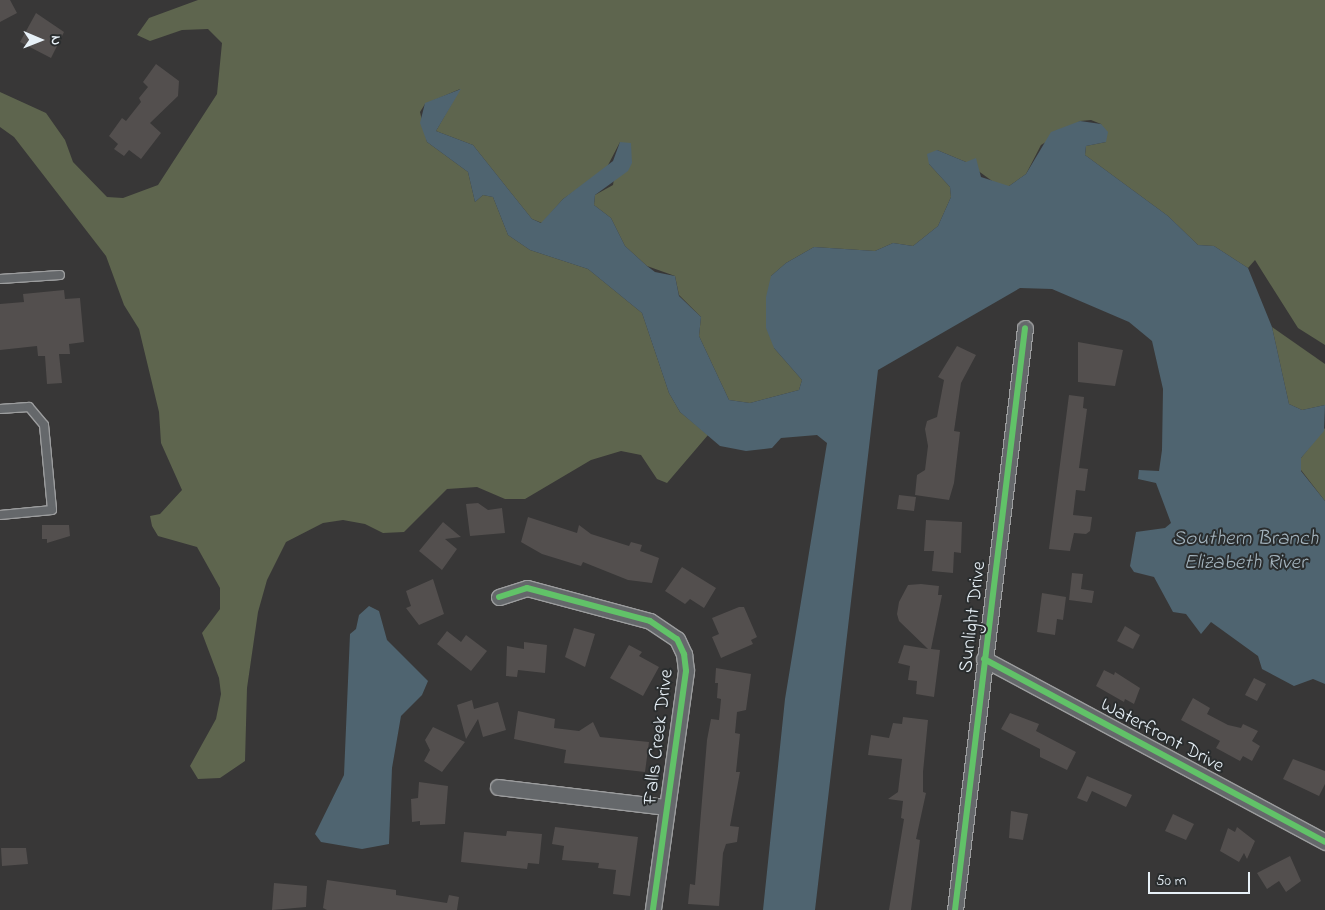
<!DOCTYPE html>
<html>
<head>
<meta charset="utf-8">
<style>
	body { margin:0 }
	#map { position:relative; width:1325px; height:910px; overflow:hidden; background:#383737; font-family:"Indie Flower",sans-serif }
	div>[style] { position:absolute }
	.green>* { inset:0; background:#5e654e }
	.water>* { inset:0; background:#4f6470 }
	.building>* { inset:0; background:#534f4e }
	.roads { filter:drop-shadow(1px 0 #9c9d9e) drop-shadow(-1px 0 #9c9d9e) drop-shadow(0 1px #9c9d9e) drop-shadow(0 -1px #9c9d9e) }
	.lane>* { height:8px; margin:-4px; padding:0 4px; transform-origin:4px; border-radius:4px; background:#65686b }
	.street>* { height:15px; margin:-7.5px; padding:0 7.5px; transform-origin:7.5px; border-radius:7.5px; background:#65686b }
	.cycleway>* { height:6px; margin:-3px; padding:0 3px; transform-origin:3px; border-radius:3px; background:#61c268 }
	span { translate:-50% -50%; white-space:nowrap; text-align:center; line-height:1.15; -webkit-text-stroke:4px #2a2d2e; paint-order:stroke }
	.street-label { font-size:20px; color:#e8f1f8 }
	.water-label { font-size:21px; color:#a4b4be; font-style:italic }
	.north { position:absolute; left:15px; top:15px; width:50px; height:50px; -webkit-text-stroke:4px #2a2d2e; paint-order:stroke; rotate:91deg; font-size:14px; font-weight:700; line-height:20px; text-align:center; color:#e8f1f8 }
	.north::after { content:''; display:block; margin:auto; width:18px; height:22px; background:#e8f1f8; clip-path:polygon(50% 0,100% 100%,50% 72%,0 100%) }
	.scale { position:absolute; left:1148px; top:872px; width:102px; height:22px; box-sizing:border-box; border:2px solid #e8f1f8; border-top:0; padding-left:6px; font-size:15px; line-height:18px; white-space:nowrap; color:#e8f1f8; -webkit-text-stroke:4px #2a2d2e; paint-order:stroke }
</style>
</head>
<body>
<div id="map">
	<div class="green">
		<i style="clip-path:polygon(198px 0,1325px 0,1325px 345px,1298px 328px,1255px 260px,1248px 268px,1214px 246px,1198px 245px,1168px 216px,1085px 155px,1086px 146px,1106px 142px,1101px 124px,1091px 120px,1080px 121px,1041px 145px,1026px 174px,1009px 186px,999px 186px,966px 162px,937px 150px,929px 164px,950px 187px,951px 197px,938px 226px,913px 246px,893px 243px,875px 251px,814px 247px,786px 263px,771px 276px,774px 348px,802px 380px,799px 390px,750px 403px,729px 400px,699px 336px,701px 317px,679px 295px,675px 276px,647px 266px,625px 246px,611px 218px,594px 205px,595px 195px,613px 185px,620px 142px,606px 169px,563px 199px,542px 223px,532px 219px,473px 145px,436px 131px,460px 89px,425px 104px,420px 112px,427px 142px,468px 172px,475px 202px,483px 195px,493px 197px,508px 235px,530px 250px,588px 269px,642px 313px,669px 393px,680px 412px,708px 435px,667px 483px,657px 479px,641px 455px,621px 451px,591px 460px,525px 499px,505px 499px,477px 487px,447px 489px,404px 532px,383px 533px,365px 524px,343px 520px,323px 523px,286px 542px,267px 580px,258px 612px,247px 688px,245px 761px,220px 778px,198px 779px,190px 766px,216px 719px,221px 694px,219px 678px,202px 633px,220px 609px,220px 588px,197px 547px,158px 536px,152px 526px,150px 516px,160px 514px,182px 490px,161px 443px,159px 412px,139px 329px,124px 305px,106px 256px,14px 137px,0 127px,0 92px,46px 113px,65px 140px,73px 162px,107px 197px,123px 198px,158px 185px,217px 94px,222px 43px,208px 29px,182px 30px,150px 41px,137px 35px,149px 18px)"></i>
		<i style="clip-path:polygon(1272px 327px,1325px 364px,1325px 405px,1302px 410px,1289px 404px)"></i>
		<i style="clip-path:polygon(1325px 428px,1325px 501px,1301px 470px,1301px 458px)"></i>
	</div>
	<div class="water">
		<i style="clip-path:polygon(461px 89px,436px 131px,473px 145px,532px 219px,541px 223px,563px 199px,613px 161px,620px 142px,631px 143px,632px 163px,628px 171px,595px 195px,594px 205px,611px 218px,625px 246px,647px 266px,655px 272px,675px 276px,679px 296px,701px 317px,699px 336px,729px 400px,750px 403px,799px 390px,802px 380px,774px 348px,766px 328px,766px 297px,771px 276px,786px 263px,814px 247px,875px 251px,893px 243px,913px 246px,938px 226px,951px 197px,950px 187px,929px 164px,927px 154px,937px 150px,966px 162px,976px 158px,981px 177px,1009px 186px,1026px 174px,1051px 132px,1080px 121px,1101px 124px,1108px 132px,1106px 142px,1086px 146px,1085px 155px,1168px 216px,1198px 245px,1214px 246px,1248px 268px,1272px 327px,1289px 404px,1302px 410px,1325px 405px,1324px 431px,1301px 458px,1301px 471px,1325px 501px,1325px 684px,1313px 679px,1294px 686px,1262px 669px,1258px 656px,1211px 622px,1201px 634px,1186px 614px,1173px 612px,1154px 577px,1134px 572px,1130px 566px,1136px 532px,1165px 528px,1171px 523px,1156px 483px,1138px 479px,1139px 470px,1159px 471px,1162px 450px,1163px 389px,1152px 341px,1129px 322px,1052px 289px,1020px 288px,878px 370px,815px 910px,763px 910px,785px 699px,827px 443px,817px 435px,781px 438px,772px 448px,746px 451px,720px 446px,680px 412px,669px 393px,642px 313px,588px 269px,530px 250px,508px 235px,493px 197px,483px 195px,475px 202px,468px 172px,427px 142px,420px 123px,425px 103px)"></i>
		<i style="clip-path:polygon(369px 606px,379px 611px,387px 640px,428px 681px,422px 695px,401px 716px,392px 768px,389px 844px,362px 849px,321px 842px,315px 834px,344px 775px,350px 634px,356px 629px,359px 615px)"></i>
	</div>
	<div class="building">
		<i style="clip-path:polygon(0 0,10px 0,17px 13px,0 22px)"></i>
		<i style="clip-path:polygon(36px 13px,64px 32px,51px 58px,20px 42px)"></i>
		<i style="clip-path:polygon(156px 64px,179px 81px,178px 96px,150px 123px,161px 133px,141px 159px,129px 150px,124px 156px,114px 149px,118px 144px,109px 136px,122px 118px,126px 121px,141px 102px,139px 98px,148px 87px,143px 82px)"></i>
		<i style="clip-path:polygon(64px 290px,65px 299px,80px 298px,84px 342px,69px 344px,70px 354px,59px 354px,62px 383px,47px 384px,45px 356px,38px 356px,37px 346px,0 350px,0 304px,24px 302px,23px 294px)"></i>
		<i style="clip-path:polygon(1078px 342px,1123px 350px,1115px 386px,1078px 382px)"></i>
		<i style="clip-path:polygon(957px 346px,976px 355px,961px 383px,954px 431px,960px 432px,954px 483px,949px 500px,915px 495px,917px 475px,925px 470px,928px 446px,925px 429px,927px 421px,937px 417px,944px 380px,938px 377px)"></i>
		<i style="clip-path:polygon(1069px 395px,1084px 397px,1083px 408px,1087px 409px,1079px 468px,1088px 469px,1085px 491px,1076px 490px,1073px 515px,1092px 517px,1090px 531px,1086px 534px,1074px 533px,1070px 551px,1049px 549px)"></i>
		<i style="clip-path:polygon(899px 495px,916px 497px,914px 511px,897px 509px)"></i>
		<i style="clip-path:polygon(478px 503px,488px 510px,502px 508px,505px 533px,470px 536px,466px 504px)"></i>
		<i style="clip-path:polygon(528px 517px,577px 533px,579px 525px,591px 534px,629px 546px,631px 542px,642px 545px,640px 551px,659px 558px,652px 583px,628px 580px,583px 562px,581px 566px,542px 554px,521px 542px)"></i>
		<i style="clip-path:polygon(926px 520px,962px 522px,961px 553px,954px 552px,953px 573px,932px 571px,934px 551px,924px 551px)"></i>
		<i style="clip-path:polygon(443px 522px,461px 537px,445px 539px,457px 549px,442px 570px,419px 551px)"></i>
		<i style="clip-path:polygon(42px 525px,69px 525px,70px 536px,47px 543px,47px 539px,42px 539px)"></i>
		<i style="clip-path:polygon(682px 567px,716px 588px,704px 608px,690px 599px,685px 604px,665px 591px)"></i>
		<i style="clip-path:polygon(1072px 573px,1083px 574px,1081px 589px,1094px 591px,1092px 603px,1069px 600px)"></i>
		<i style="clip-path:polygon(433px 579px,444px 614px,419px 625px,406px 608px,411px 606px,406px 591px)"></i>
		<i style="clip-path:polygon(921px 584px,939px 586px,938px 595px,942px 595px,931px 649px,940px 650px,934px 697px,916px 694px,917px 681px,908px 680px,910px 666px,898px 663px,904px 645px,928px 649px,899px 621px,897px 614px,899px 602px,908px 585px)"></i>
		<i style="clip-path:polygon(1042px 593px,1066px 597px,1063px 620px,1057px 619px,1055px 635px,1037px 632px)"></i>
		<i style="clip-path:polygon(739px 607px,744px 607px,757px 637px,751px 640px,753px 644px,721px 658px,712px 637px,719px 634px,712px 618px)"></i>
		<i style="clip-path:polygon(1125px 626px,1140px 635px,1133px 649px,1117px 641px)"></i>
		<i style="clip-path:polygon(574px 628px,595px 634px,585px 667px,565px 657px)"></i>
		<i style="clip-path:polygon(447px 631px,461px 642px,466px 635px,487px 651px,471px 671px,437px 644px)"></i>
		<i style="clip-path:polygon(524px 642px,547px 645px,545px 673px,518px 670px,517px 677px,506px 676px,507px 646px,524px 649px)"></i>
		<i style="clip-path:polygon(629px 645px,642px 652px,639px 656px,659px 667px,643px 696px,610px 678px)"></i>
		<i style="clip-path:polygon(716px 668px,751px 674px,746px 710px,737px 712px,735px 733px,740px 734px,736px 772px,740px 772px,730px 826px,739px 827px,737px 842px,726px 844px,723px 853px,719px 906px,688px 904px,690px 884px,695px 885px,707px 740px,711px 719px,719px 720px,721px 699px,717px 698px,718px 683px,715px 683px)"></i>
		<i style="clip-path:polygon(1104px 670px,1114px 675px,1115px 672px,1140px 688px,1134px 704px,1125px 699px,1124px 702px,1096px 686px)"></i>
		<i style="clip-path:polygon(1254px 678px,1266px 684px,1257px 701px,1245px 695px)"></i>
		<i style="clip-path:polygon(1193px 698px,1210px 708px,1207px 714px,1228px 725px,1241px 728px,1243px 724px,1258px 731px,1252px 741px,1260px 746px,1252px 761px,1243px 756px,1240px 761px,1216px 748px,1220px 741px,1181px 720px)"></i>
		<i style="clip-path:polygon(472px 700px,474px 709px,498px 702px,506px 730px,483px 737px,478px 719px,466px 739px,457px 705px)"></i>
		<i style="clip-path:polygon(518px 711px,555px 719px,554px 728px,579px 731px,593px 722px,600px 737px,649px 742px,645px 772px,564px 763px,566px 750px,514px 739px)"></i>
		<i style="clip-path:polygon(1010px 713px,1039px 724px,1036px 731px,1076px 752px,1067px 770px,1040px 757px,1040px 749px,1001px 729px)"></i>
		<i style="clip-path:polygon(903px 717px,928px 720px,923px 772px,923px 792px,926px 793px,916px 839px,920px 840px,911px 910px,889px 910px,904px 819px,901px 818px,903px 801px,888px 799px,898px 792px,902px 759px,868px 755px,871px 735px,889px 738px,893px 723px,902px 724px)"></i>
		<i style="clip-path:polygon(433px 727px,465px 742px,442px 772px,424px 761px,430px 750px,425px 740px)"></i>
		<i style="clip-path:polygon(1293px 759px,1325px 771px,1325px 784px,1319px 796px,1283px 779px)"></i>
		<i style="clip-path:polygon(1087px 776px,1132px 795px,1126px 807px,1092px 791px,1087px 802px,1077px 798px)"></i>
		<i style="clip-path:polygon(419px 782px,448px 786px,445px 824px,420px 825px,420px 821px,412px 822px,411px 799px,418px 798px)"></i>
		<i style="clip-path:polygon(1011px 811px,1028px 814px,1023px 840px,1009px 838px)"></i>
		<i style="clip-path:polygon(1173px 814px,1194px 824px,1186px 840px,1165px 831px)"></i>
		<i style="clip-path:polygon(555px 827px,638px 837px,630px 896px,613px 894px,616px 870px,598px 868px,599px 863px,562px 860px,564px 846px,552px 844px)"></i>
		<i style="clip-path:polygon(1237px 827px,1255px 841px,1247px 859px,1244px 853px,1239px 862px,1220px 851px,1228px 828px,1235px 832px)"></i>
		<i style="clip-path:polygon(507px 831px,542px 834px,539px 864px,528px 863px,527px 869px,461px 862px,464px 832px,506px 836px)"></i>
		<i style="clip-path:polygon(1px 848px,26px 848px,28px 864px,2px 866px)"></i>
		<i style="clip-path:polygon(1290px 856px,1301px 881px,1286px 892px,1279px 881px,1267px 889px,1257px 873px)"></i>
		<i style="clip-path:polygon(327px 880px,396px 890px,396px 895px,447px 903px,449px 895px,459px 897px,457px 910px,327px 910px,323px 908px)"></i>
		<i style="clip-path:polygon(274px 883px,307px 886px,306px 907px,272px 910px)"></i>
	</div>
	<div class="roads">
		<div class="lane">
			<i style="left:0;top:279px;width:60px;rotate:-3.8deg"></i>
			<i style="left:0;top:409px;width:29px;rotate:-4deg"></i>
			<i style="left:29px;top:407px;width:23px;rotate:50deg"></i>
			<i style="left:44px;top:425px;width:85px;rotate:84.6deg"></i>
			<i style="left:52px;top:510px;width:52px;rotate:174.5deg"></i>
		</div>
		<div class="street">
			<i style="left:499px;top:597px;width:29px;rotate:-18deg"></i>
			<i style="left:527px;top:588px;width:127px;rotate:15deg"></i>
			<i style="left:650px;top:621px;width:32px;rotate:34deg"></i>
			<i style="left:677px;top:639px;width:17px;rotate:65deg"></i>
			<i style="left:684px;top:654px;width:17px;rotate:83deg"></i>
			<i style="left:686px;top:671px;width:241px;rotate:97.9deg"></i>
			<i style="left:984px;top:659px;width:387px;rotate:28.2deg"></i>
			<i style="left:498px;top:787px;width:169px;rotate:6.8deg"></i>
			<i style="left:955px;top:910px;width:586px;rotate:-83.14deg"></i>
		</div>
	</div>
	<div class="cycleway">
		<i style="left:499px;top:597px;width:29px;rotate:-18deg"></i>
		<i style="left:527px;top:588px;width:127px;rotate:15deg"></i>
		<i style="left:650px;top:621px;width:32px;rotate:34deg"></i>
		<i style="left:677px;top:639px;width:17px;rotate:65deg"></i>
		<i style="left:684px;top:654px;width:17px;rotate:83deg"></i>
		<i style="left:686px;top:671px;width:241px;rotate:97.9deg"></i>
		<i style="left:984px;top:659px;width:387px;rotate:28.2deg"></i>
		<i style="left:955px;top:910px;width:586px;rotate:-83.14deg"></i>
	</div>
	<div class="street-label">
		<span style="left:973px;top:617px;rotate:-83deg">Sunlight Drive</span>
		<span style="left:1162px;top:736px;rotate:28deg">Waterfront Drive</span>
		<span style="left:659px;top:737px;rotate:-83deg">Falls Creek Drive</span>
	</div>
	<div class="water-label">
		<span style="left:1245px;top:551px">Southern Branch<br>Elizabeth River</span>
	</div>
	<div class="north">N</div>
	<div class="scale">50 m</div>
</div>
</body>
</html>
